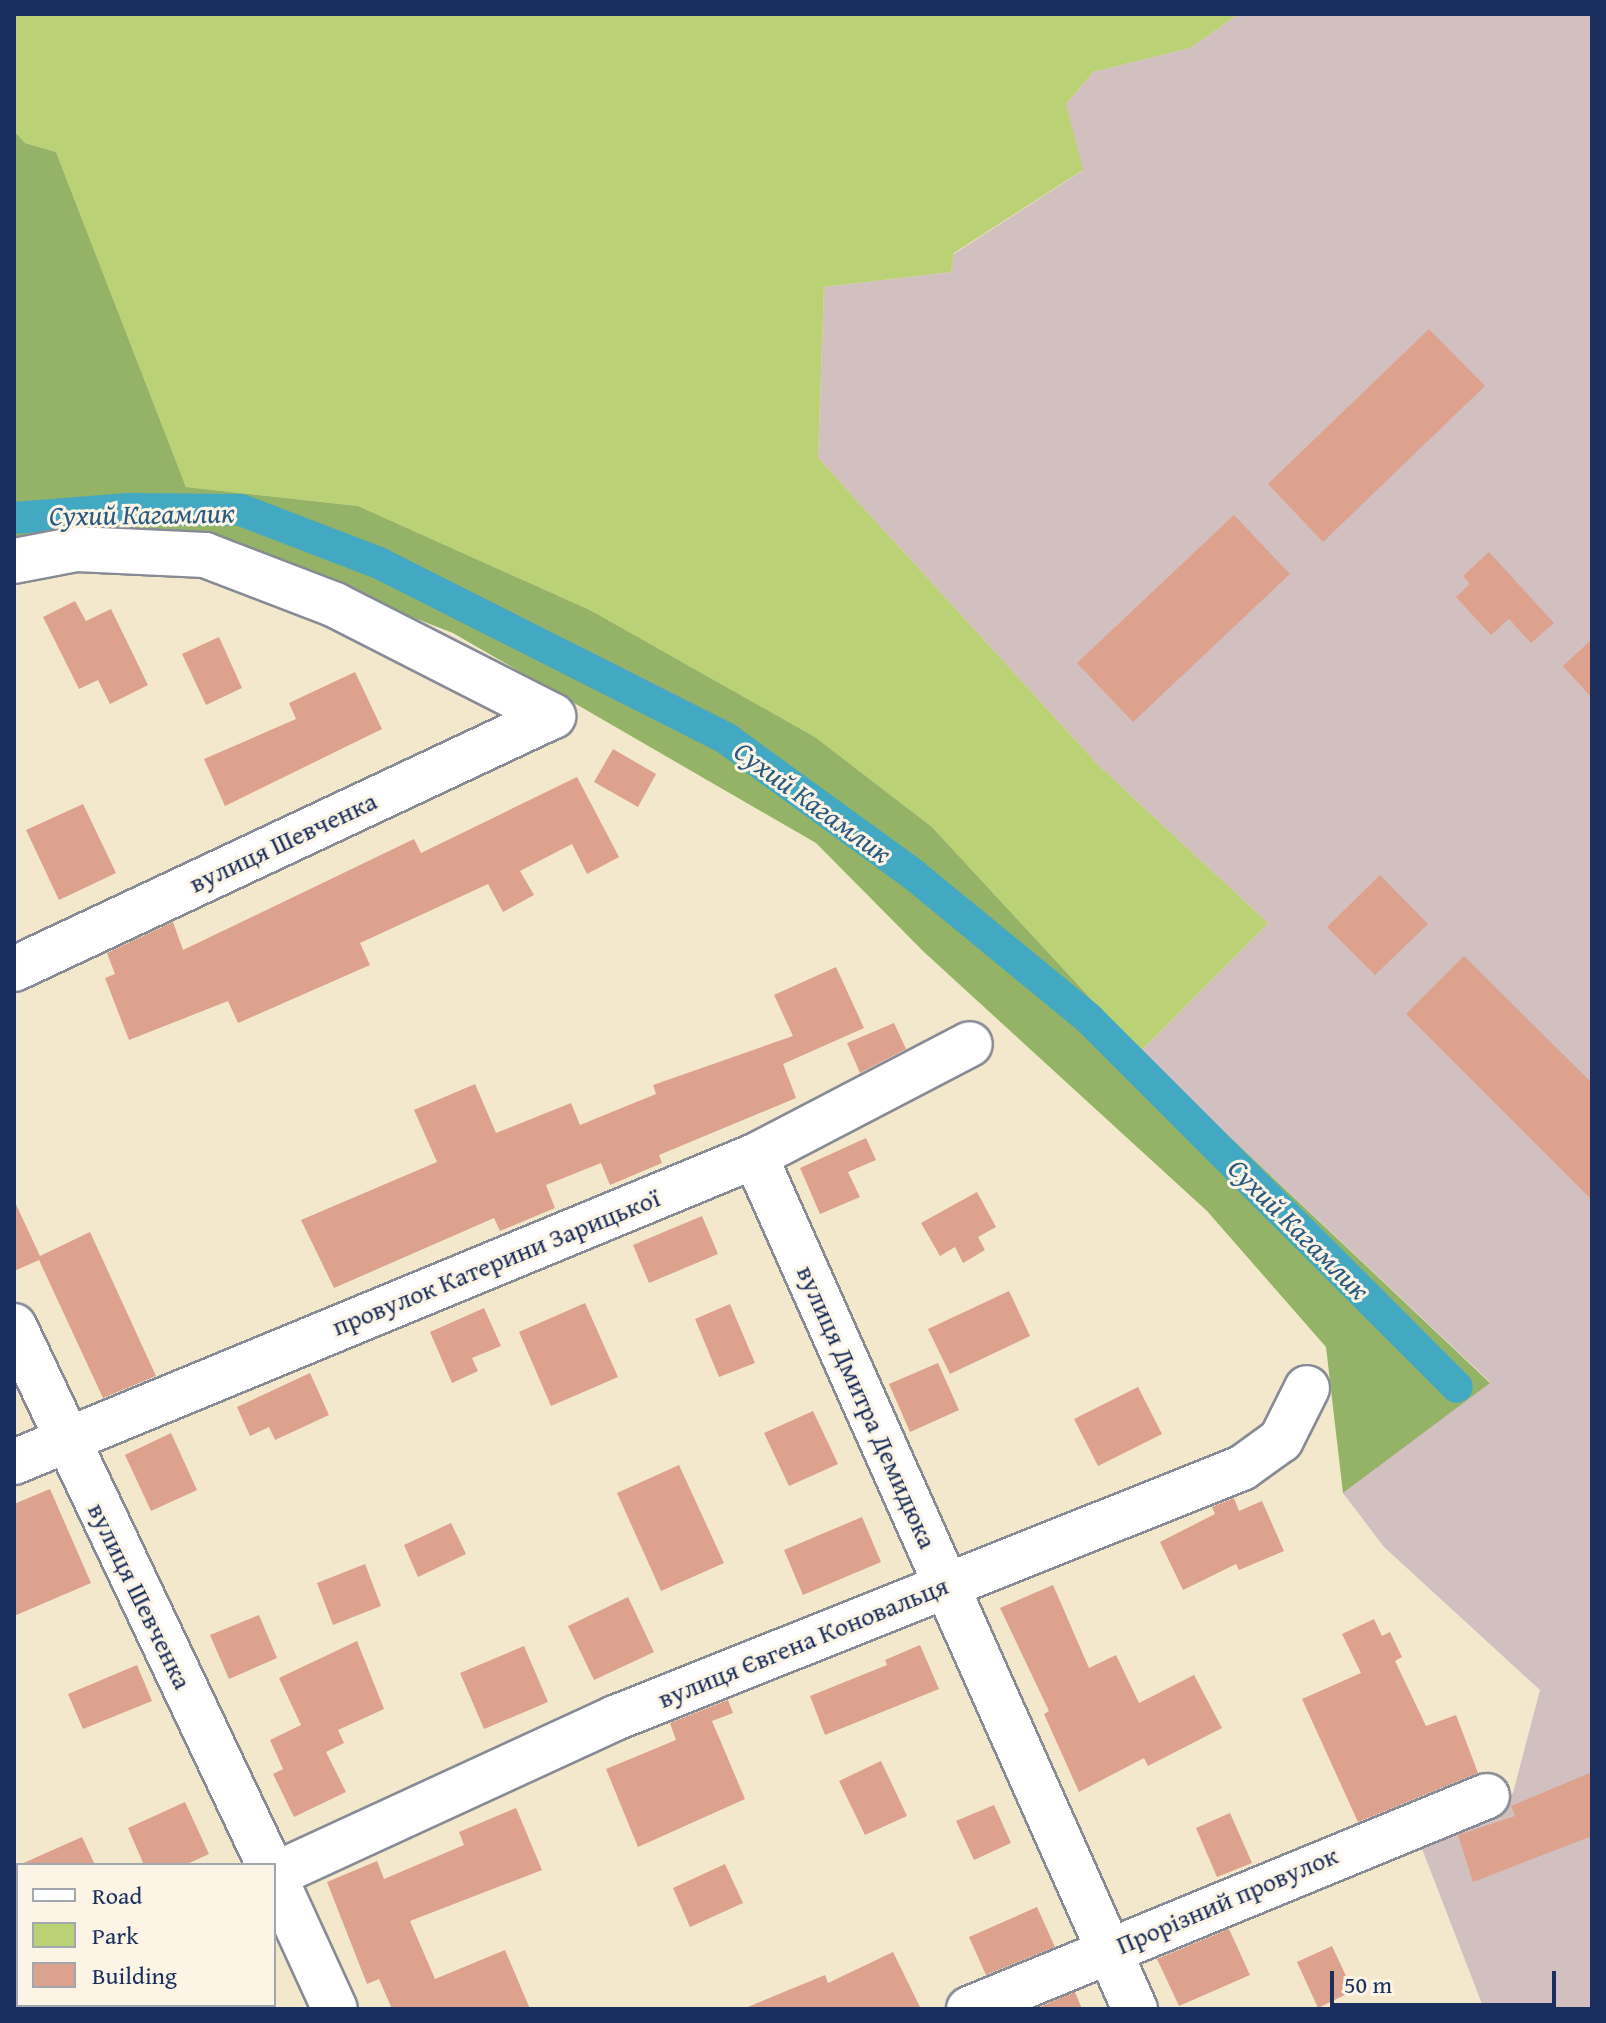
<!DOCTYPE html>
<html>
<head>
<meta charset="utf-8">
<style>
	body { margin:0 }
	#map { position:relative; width:1606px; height:2023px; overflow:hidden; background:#f3e7cc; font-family:"Gentium Book Plus",serif }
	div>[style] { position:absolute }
	.industrial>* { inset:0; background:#d2bfbf }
	.green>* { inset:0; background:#bbd175 }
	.forest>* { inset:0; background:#94b366 }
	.canal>* { height:32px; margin:-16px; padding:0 16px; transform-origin:16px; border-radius:16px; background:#43a9c3 }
	.building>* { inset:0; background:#dda28e }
	.roads { filter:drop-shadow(2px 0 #878b95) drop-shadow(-2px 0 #878b95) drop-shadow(0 2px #878b95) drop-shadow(0 -2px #878b95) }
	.minor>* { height:44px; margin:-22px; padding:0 22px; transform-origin:22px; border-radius:22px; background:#fff }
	span { translate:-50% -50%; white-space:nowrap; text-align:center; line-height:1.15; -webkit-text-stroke:6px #fcf5e5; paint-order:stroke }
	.street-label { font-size:26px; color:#1b2f5e }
	.water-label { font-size:28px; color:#295a81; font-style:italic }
	.frame { position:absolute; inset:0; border:16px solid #1b2f5e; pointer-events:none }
	.legend { position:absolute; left:16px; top:1863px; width:260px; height:144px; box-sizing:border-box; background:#fcf5e5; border:2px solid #a2a6af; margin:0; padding:10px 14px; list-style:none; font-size:24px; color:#1b2f5e }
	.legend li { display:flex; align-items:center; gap:16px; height:40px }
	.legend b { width:40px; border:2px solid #a2a6af }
	.scale { position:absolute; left:1330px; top:1971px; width:226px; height:36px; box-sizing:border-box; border:4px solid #1b2f5e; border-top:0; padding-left:10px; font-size:24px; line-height:28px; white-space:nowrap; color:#1b2f5e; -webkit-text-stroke:6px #fcf5e5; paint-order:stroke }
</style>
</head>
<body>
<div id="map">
	<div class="industrial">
		<i style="clip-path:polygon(1239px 14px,1592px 14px,1592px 2009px,1484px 2009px,1419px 1841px,1513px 1793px,1540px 1690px,1384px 1547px,1343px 1493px,1490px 1382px,1140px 1052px,1268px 923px,1098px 765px,818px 458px,824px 287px,951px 272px,954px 254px,1082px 171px,1066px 104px,1093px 72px,1190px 48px)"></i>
	</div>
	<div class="green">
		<i style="clip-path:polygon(14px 14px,1239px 14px,1190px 48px,1093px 72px,1066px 104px,1083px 170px,954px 253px,951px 272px,824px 287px,818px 458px,1098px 765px,1268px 923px,1140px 1052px,932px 827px,815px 737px,590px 610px,358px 506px,186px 487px,56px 152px,25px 143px,14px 131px)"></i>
	</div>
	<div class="forest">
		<i style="clip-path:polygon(14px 131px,25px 143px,56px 152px,186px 487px,358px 506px,590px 610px,815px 737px,932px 827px,1140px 1052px,1490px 1383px,1343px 1493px,1326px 1347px,1207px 1211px,924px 952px,816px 843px,453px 633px,228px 546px,14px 553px)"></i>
	</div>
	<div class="canal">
		<i style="left:14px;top:518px;width:115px;rotate:-4.5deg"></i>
		<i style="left:129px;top:509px;width:112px;rotate:0.5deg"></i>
		<i style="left:241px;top:510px;width:148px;rotate:21deg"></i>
		<i style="left:379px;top:563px;width:390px;rotate:26.8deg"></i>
		<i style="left:727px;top:739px;width:231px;rotate:36deg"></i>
		<i style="left:914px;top:875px;width:227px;rotate:39.4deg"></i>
		<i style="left:1089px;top:1019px;width:520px;rotate:45deg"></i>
	</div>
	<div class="building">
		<i style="clip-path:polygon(1429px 329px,1485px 386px,1323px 542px,1268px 484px)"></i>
		<i style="clip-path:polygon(1234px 515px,1290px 574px,1133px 722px,1077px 663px)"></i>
		<i style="clip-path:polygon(1489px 552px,1554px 623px,1531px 643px,1509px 619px,1491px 635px,1456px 597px,1470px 584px,1463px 576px)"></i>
		<i style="clip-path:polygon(75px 601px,86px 621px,111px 609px,148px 685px,110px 704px,98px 680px,79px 689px,43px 617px)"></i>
		<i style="clip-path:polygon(219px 637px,242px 688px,206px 705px,182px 654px)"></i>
		<i style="clip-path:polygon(1592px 639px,1592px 698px,1563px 666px)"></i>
		<i style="clip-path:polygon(355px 672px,382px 729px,225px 806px,204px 759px,296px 719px,289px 703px)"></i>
		<i style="clip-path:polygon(613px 749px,656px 774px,638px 807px,594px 782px)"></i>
		<i style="clip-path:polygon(577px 777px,619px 857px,587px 874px,572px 844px,520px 871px,534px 895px,503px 912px,488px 884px,360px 943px,370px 965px,238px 1023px,228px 1001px,129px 1040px,105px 978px,115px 974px,107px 953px,173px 922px,183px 950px,414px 839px,421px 853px)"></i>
		<i style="clip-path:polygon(83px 804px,116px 873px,59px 900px,26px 830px)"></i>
		<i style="clip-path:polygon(1380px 875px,1428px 924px,1375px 975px,1327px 927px)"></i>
		<i style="clip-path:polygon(1464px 956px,1592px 1083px,1592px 1200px,1406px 1014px)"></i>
		<i style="clip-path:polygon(836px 967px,864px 1028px,783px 1064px,796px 1098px,659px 1155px,662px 1163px,610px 1185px,601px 1163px,546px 1185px,555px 1208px,500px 1231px,494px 1218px,334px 1288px,301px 1220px,437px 1162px,414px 1110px,475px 1084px,496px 1133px,571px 1103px,580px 1125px,656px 1094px,653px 1085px,793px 1036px,774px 995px)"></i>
		<i style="clip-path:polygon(894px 1023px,906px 1049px,860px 1073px,847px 1043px)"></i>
		<i style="clip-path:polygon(866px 1138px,876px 1160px,848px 1172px,860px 1197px,820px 1214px,800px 1168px)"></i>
		<i style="clip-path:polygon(977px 1192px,996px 1227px,978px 1237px,985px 1250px,963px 1263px,955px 1247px,940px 1256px,921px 1223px)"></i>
		<i style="clip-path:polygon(14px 1200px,40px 1256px,90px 1232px,156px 1376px,103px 1398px,39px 1260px,14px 1271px)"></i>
		<i style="clip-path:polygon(702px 1216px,718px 1254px,649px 1283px,633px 1245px)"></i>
		<i style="clip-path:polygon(1009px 1291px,1030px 1336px,950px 1374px,928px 1329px)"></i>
		<i style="clip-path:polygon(585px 1303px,618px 1377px,551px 1406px,519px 1332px)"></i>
		<i style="clip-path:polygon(730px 1304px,755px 1363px,719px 1377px,695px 1319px)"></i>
		<i style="clip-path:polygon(484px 1308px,501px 1346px,472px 1358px,478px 1371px,452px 1383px,430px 1332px)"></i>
		<i style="clip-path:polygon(938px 1363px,959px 1410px,910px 1432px,889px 1384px)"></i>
		<i style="clip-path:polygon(310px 1373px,329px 1415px,275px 1440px,269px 1427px,250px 1436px,237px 1407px)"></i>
		<i style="clip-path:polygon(1138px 1387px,1162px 1434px,1098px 1466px,1074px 1419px)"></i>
		<i style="clip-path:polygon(813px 1411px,838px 1464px,789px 1486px,764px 1433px)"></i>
		<i style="clip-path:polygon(171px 1433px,197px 1490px,151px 1511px,125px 1455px)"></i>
		<i style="clip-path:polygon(679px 1465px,724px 1563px,661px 1591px,617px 1493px)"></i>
		<i style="clip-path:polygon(50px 1489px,91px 1583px,14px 1616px,14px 1504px)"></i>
		<i style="clip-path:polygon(1234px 1498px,1239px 1511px,1262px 1501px,1284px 1551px,1239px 1570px,1236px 1564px,1183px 1590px,1160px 1542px,1215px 1514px,1212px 1507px)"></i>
		<i style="clip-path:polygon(862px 1517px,881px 1562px,803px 1595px,784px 1550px)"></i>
		<i style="clip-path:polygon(451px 1523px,466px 1554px,418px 1577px,404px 1545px)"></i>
		<i style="clip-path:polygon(365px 1564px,381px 1606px,333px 1625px,317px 1583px)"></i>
		<i style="clip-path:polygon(1053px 1585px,1089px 1668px,1116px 1655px,1139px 1703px,1194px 1675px,1222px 1728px,1148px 1766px,1144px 1758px,1079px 1792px,1044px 1714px,1049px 1711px,1000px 1608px)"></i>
		<i style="clip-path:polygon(628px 1597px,654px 1652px,594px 1680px,568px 1626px)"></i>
		<i style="clip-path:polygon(259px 1615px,277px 1658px,229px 1679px,210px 1635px)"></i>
		<i style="clip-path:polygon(1374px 1619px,1382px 1636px,1390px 1632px,1402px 1657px,1395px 1661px,1426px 1726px,1456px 1715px,1478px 1773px,1358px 1822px,1302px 1699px,1361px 1673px,1342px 1634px)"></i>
		<i style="clip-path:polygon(357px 1641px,384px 1709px,338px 1730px,344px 1743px,326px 1752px,346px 1792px,294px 1817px,273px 1774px,283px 1769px,270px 1740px,301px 1725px,279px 1678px)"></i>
		<i style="clip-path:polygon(920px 1645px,939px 1689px,825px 1735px,810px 1696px,887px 1665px,885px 1660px)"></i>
		<i style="clip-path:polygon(524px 1646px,548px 1702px,484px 1729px,460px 1673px)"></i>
		<i style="clip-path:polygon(137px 1665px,152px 1701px,83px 1729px,68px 1694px)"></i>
		<i style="clip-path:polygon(728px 1700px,733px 1713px,712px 1721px,745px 1799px,638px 1847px,606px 1769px,676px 1740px,670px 1723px)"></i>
		<i style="clip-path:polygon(881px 1761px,907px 1816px,865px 1835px,839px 1781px)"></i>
		<i style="clip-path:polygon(1592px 1772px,1592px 1836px,1473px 1882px,1458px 1835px,1515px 1816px,1511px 1806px)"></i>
		<i style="clip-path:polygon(185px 1802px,209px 1854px,185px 1865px,144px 1865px,128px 1828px)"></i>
		<i style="clip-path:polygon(994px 1805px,1011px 1843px,974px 1860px,956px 1821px)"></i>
		<i style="clip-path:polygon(516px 1808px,542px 1870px,410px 1921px,435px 1979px,505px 1950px,530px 2009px,392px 2009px,379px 1979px,367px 1984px,327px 1882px,377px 1861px,384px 1879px,464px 1845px,459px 1832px)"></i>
		<i style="clip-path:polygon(1230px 1813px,1252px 1863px,1217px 1877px,1196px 1828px)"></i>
		<i style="clip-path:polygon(82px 1837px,95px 1865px,19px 1865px)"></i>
		<i style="clip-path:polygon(725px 1864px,743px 1903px,690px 1927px,673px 1888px)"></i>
		<i style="clip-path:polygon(1037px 1907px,1055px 1947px,986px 1975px,969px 1937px)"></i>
		<i style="clip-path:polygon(1229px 1929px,1250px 1975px,1179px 2006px,1157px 1959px)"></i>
		<i style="clip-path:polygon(1332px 1946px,1353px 1991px,1318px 2008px,1297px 1962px)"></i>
		<i style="clip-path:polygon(893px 1952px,921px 2009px,743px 2009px,825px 1975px,828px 1983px)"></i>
		<i style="clip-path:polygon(1075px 1992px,1082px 2009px,1035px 2009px)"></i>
	</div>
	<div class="roads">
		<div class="minor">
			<i style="left:14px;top:561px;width:64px;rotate:-10.8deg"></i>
			<i style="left:77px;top:549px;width:128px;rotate:2.7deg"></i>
			<i style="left:205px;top:555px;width:139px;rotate:21deg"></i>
			<i style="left:335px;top:605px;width:245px;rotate:27deg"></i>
			<i style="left:14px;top:969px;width:595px;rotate:-25.14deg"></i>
			<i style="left:755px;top:1156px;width:934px;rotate:65.99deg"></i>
			<i style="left:14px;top:1326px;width:596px;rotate:64.68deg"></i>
			<i style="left:14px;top:1462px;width:802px;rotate:-22.44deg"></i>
			<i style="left:755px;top:1156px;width:242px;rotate:-27.5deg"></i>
			<i style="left:274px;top:1875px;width:375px;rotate:-24.7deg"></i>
			<i style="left:615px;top:1718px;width:675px;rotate:-21.74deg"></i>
			<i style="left:1242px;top:1468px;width:48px;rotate:-35.7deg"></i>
			<i style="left:1281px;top:1440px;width:58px;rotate:-63.4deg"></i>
			<i style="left:274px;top:1876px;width:146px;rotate:65.4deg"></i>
			<i style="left:14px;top:1988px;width:4px;rotate:-27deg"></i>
			<i style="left:969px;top:2009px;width:560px;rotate:-22.35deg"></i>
		</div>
	</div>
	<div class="street-label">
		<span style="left:283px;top:842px;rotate:-25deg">вулиця Шевченка</span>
		<span style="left:496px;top:1262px;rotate:-22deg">провулок Катерини Зарицької</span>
		<span style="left:867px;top:1407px;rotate:66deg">вулиця Дмитра Демидюка</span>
		<span style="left:140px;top:1596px;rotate:64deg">вулиця Шевченка</span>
		<span style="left:803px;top:1642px;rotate:-22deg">вулиця Євгена Коновальця</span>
		<span style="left:1227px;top:1900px;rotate:-23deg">Прорізний провулок</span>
	</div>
	<div class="water-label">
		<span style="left:142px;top:514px;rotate:-1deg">Сухий Кагамлик</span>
		<span style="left:813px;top:802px;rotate:36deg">Сухий Кагамлик</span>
		<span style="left:1299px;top:1229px;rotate:45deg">Сухий Кагамлик</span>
	</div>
	<div class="frame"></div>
	<ul class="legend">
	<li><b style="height:10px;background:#fff"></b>Road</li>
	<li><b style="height:22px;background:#bbd175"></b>Park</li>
	<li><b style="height:22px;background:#dda28e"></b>Building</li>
	</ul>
	<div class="scale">50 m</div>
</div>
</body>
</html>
